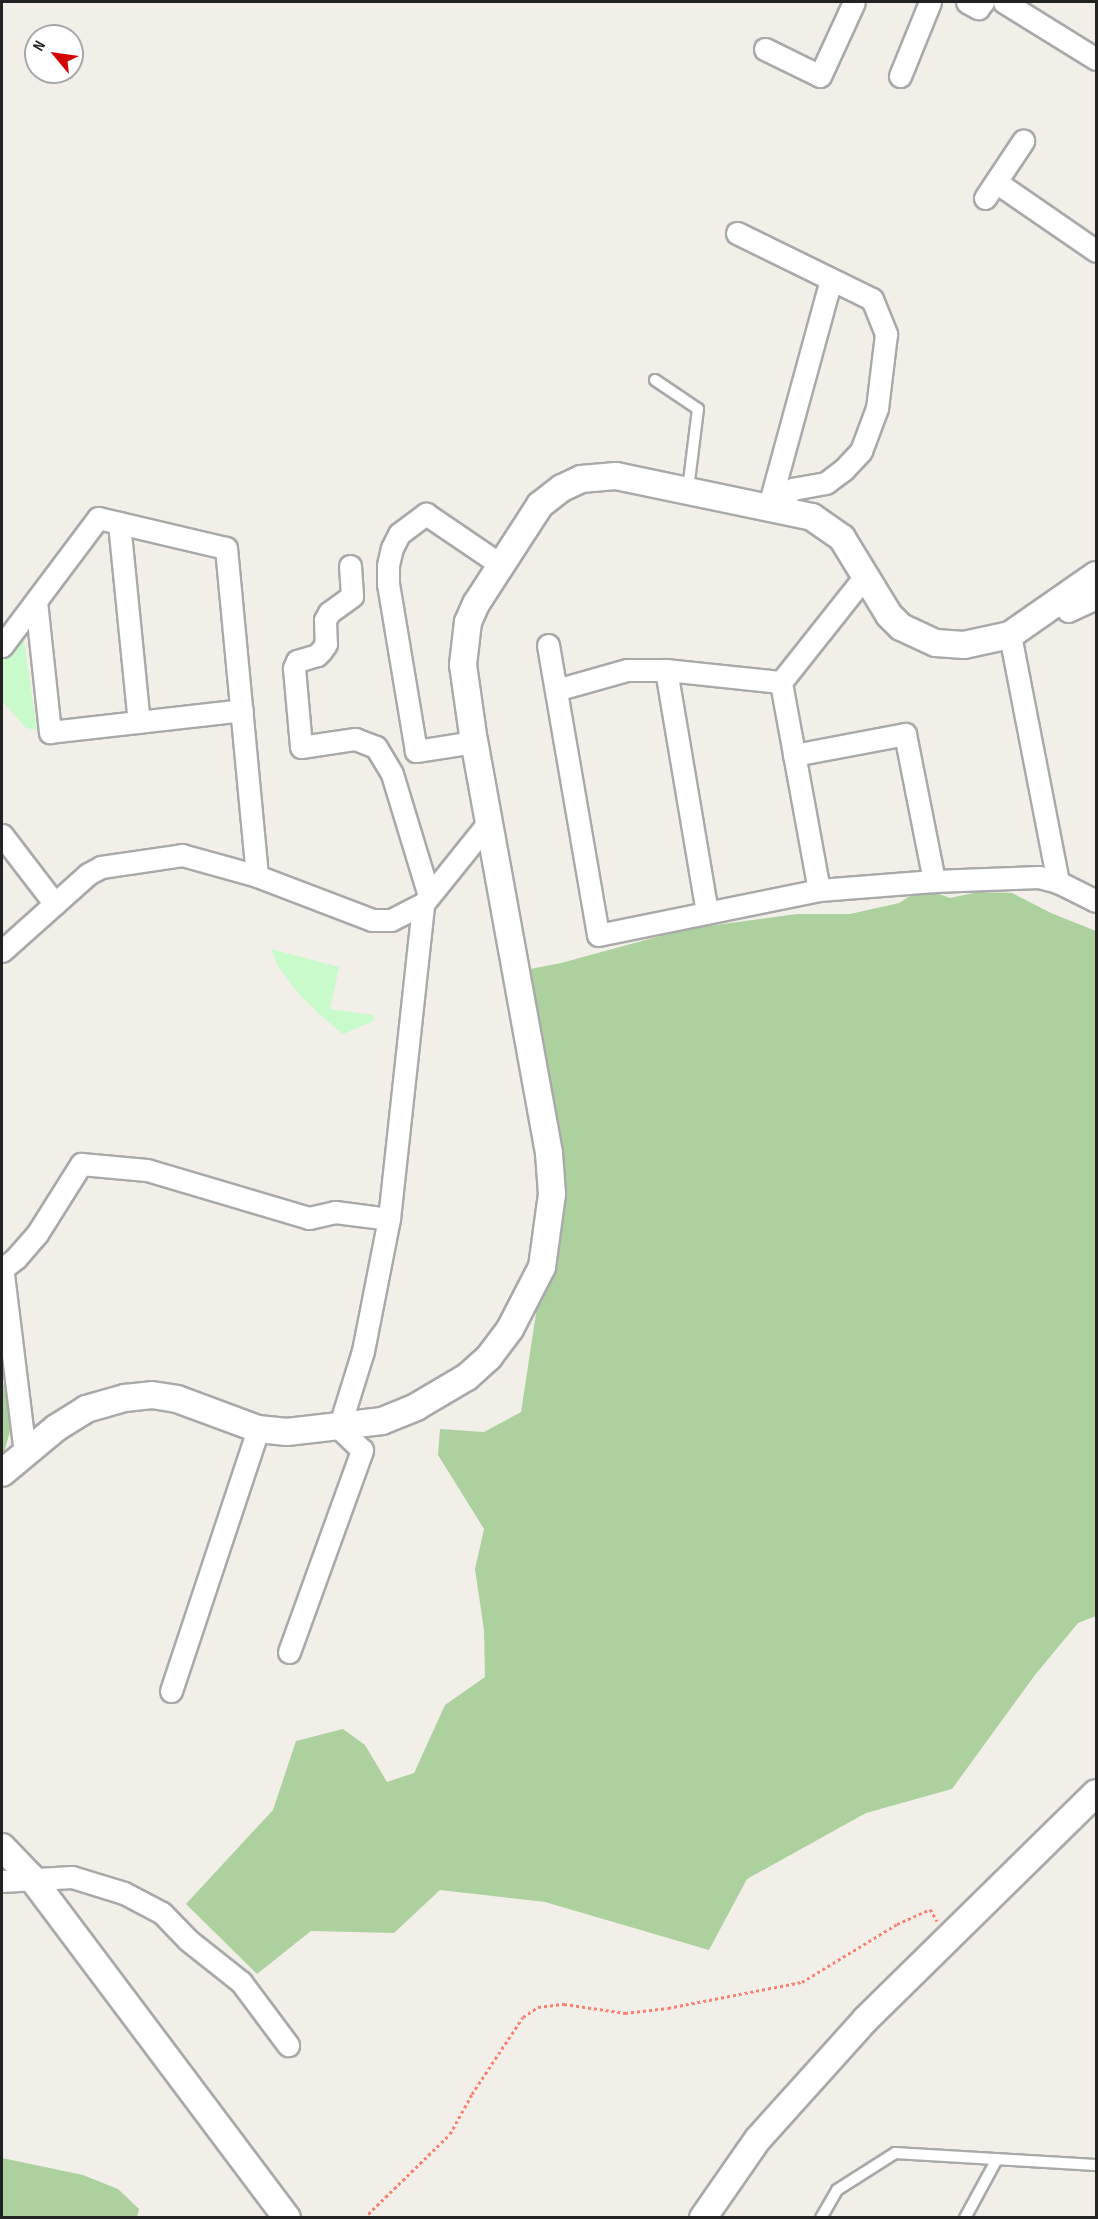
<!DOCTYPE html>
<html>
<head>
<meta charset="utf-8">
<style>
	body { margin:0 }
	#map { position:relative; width:1098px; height:2219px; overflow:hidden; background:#f2efe9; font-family:"Sofia Sans Condensed",sans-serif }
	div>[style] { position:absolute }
	.forest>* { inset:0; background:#add19e }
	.park>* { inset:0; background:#c8facc }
	.path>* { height:3px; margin-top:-1.5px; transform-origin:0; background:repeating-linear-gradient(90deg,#fa8072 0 3px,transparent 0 6px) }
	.roads { filter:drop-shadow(2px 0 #a9a9a9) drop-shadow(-2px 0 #a9a9a9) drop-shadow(0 2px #a9a9a9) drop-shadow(0 -2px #a9a9a9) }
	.service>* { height:10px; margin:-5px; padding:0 5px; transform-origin:5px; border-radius:5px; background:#fff }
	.minor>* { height:21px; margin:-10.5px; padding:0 10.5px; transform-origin:10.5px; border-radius:10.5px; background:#fff }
	.tertiary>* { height:26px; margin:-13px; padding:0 13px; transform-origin:13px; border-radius:13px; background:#fff }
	span { translate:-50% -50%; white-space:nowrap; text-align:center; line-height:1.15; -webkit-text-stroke:4.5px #fff; paint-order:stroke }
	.frame { position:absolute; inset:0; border:3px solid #222; pointer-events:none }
	.north { position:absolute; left:24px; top:24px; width:60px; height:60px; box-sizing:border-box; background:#fff; border:2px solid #a7a7a7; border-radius:50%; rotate:299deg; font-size:16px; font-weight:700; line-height:24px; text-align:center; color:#222 }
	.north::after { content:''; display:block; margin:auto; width:21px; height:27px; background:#d40000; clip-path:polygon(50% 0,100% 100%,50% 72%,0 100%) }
</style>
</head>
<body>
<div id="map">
	<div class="forest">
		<i style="clip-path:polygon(923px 888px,950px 898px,978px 892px,1012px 893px,1051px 913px,1096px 931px,1096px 1616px,1078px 1623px,1035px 1675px,952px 1789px,866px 1813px,747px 1879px,709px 1950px,545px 1902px,440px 1890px,394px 1933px,311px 1931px,257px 1974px,186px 1904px,273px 1810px,296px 1741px,343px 1729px,365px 1745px,387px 1782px,414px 1773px,445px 1705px,485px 1677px,484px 1630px,475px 1569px,484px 1529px,438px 1455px,440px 1429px,484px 1432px,521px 1412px,547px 1241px,520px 971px,561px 963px,686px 929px,797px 914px,850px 914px,899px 903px)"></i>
		<i style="clip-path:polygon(2px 1377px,12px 1424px,2px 1460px)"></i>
		<i style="clip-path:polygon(2px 2158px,83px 2175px,118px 2189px,139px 2209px,137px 2217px,2px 2217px)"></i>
	</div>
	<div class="park">
		<i style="clip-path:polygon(21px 620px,37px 730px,26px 728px,2px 701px,2px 646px)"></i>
		<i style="clip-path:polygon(271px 949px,339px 967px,330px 1009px,374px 1015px,374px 1021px,343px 1034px,320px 1015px,297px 992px,278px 966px)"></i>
	</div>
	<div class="path">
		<i style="left:364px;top:2218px;width:120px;rotate:-44.3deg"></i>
		<i style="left:450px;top:2134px;width:46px;rotate:-61.2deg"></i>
		<i style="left:472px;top:2094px;width:92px;rotate:-56.5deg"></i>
		<i style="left:523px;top:2017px;width:18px;rotate:-34deg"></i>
		<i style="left:538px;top:2007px;width:26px;rotate:-7deg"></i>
		<i style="left:564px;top:2004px;width:62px;rotate:8.4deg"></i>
		<i style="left:625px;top:2013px;width:43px;rotate:-6.6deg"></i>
		<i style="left:668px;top:2008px;width:136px;rotate:-11deg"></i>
		<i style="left:802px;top:1982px;width:111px;rotate:-31.4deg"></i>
		<i style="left:897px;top:1924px;width:36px;rotate:-24deg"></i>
		<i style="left:930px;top:1909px;width:14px;rotate:60deg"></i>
	</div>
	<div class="roads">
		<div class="service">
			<i style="left:655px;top:380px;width:52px;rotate:34deg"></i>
			<i style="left:698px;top:409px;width:81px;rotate:97.1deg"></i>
			<i style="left:821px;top:2218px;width:32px;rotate:-60deg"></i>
			<i style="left:837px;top:2190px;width:69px;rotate:-32.5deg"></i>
			<i style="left:895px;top:2153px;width:201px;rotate:3.4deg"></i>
			<i style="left:965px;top:2218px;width:67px;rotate:-61.5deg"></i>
		</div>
		<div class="minor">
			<i style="left:967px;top:2px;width:13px;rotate:29deg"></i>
			<i style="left:978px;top:8px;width:8px;rotate:-50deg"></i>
			<i style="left:1004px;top:2px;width:108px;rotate:31.8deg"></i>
			<i style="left:765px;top:49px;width:61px;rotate:26.1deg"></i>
			<i style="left:820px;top:76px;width:81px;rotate:-65.3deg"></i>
			<i style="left:900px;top:76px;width:80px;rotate:-67.9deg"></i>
			<i style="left:996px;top:182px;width:121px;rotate:34.6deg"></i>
			<i style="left:985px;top:198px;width:69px;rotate:-56.3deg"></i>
			<i style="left:737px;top:233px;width:150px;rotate:26.1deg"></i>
			<i style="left:872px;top:299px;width:38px;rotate:68deg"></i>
			<i style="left:886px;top:334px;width:75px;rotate:96.9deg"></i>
			<i style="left:877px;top:408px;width:46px;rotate:110.4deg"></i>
			<i style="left:861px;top:451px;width:26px;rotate:133deg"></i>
			<i style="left:843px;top:470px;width:21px;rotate:143deg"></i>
			<i style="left:826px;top:483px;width:34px;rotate:170deg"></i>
			<i style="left:793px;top:489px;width:27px;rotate:138deg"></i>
			<i style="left:769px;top:506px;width:234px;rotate:-74.7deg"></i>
			<i style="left:119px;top:523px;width:200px;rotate:84.3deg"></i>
			<i style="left:350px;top:566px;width:30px;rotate:86deg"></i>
			<i style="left:352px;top:596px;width:29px;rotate:144deg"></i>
			<i style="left:329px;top:613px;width:8px;rotate:120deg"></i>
			<i style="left:325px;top:620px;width:24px;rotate:88deg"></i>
			<i style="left:326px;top:644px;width:9px;rotate:126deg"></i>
			<i style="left:321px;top:651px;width:6px;rotate:135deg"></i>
			<i style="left:317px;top:655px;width:21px;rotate:163deg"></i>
			<i style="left:297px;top:661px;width:8px;rotate:113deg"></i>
			<i style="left:294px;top:668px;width:79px;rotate:84.9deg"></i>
			<i style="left:301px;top:747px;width:55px;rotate:-8.4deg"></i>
			<i style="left:355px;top:739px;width:22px;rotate:21deg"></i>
			<i style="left:376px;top:747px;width:31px;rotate:59deg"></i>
			<i style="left:392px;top:774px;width:127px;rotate:73.1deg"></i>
			<i style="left:1062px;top:599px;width:13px;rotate:63deg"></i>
			<i style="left:1068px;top:611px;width:31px;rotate:-25deg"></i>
			<i style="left:36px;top:601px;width:132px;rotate:83.9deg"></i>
			<i style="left:50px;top:732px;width:193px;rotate:-6.5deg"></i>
			<i style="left:1010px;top:635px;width:252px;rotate:79deg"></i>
			<i style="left:548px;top:645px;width:294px;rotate:80.2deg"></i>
			<i style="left:598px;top:935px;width:226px;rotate:-11.5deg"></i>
			<i style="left:819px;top:890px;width:115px;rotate:-4.5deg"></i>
			<i style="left:934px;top:881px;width:105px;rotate:-2.2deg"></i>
			<i style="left:1039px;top:877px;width:20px;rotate:15deg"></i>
			<i style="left:1058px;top:882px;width:42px;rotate:26.6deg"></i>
			<i style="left:2px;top:646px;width:160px;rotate:-53.1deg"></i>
			<i style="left:98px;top:518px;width:131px;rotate:13.2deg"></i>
			<i style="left:226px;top:548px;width:329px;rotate:84.6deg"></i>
			<i style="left:666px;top:670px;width:246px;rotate:80.4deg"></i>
			<i style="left:556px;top:690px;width:74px;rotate:-15.7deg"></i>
			<i style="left:627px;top:670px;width:39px"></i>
			<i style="left:666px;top:670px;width:116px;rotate:6deg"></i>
			<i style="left:474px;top:742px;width:59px;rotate:171.2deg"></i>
			<i style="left:416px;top:751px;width:169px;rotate:-99.5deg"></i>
			<i style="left:388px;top:584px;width:19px;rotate:-90deg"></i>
			<i style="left:388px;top:565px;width:17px;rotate:-77deg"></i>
			<i style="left:392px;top:548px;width:16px;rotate:-63deg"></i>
			<i style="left:399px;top:534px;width:34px;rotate:-37deg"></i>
			<i style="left:426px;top:514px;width:91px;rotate:34.2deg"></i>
			<i style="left:794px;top:755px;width:113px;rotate:-10.7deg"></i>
			<i style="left:905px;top:734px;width:150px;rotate:78.8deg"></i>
			<i style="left:2px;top:835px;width:87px;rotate:52.5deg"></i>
			<i style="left:819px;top:890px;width:211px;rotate:-100.4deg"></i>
			<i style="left:781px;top:682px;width:135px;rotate:-51.6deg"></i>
			<i style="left:2px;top:951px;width:115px;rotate:-41.8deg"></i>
			<i style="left:88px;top:874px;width:15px;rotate:-28deg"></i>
			<i style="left:101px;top:867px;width:82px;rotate:-8.4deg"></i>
			<i style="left:182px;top:855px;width:78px;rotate:15.6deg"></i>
			<i style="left:257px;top:876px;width:123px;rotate:20.9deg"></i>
			<i style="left:372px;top:920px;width:19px"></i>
			<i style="left:391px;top:920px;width:36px;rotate:-27deg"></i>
			<i style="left:423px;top:904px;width:105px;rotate:-51.2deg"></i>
			<i style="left:2px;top:1266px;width:189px;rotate:83deg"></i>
			<i style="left:2px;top:1269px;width:18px;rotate:-38deg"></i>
			<i style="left:16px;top:1258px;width:32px;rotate:-49deg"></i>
			<i style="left:37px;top:1234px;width:83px;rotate:-57.8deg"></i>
			<i style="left:81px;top:1164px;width:66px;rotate:5.2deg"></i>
			<i style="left:147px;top:1170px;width:169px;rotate:16.5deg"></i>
			<i style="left:309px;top:1218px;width:27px;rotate:-13deg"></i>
			<i style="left:335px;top:1212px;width:54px;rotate:7.4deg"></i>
			<i style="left:289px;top:1652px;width:215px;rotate:-70.1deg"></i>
			<i style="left:362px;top:1450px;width:32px;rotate:-136deg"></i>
			<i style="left:339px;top:1428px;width:81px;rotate:-72.7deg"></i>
			<i style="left:363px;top:1351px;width:135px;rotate:-78.9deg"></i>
			<i style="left:389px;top:1219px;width:317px;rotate:-83.8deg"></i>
			<i style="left:171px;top:1691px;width:276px;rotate:-71.6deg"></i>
			<i style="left:2px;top:1881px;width:70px;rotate:-3.3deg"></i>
			<i style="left:72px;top:1877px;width:54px;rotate:17.1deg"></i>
			<i style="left:124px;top:1893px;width:43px;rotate:27.8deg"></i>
			<i style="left:162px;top:1913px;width:37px;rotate:46deg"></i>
			<i style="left:188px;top:1940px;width:68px;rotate:38.4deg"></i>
			<i style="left:241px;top:1982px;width:79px;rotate:53.3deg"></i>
		</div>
		<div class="tertiary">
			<i style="left:2px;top:1473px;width:70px;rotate:-39.8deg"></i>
			<i style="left:56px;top:1428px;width:36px;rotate:-32deg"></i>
			<i style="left:86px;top:1409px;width:41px;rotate:-15.8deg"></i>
			<i style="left:125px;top:1398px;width:27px;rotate:-6deg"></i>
			<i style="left:152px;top:1395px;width:25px;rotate:9deg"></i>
			<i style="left:177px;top:1399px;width:86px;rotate:20.3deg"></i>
			<i style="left:258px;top:1429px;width:29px;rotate:6deg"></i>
			<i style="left:287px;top:1432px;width:96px;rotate:-6.6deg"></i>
			<i style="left:382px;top:1421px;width:37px;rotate:-22deg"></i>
			<i style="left:416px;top:1407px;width:59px;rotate:-30.5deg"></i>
			<i style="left:467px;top:1377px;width:30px;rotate:-42deg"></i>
			<i style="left:489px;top:1357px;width:35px;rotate:-53deg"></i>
			<i style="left:510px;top:1329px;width:70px;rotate:-62.7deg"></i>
			<i style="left:542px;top:1267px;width:74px;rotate:-82.2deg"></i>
			<i style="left:552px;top:1194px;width:41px;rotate:-94.2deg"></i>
			<i style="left:549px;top:1153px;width:418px;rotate:-100.3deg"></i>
			<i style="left:474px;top:742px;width:78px;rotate:-98.1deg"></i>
			<i style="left:463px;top:665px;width:43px;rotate:-83.4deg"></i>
			<i style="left:468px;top:622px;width:20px;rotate:-66deg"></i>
			<i style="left:476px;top:604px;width:118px;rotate:-57.1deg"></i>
			<i style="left:540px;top:505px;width:28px;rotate:-38deg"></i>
			<i style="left:562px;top:488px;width:21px;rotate:-25deg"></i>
			<i style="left:581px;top:479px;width:35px;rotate:-5deg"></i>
			<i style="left:616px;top:476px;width:200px;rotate:11.8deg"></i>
			<i style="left:812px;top:517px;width:37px;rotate:35deg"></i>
			<i style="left:842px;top:538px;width:90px;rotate:58.6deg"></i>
			<i style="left:889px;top:615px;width:17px;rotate:45deg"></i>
			<i style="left:901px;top:627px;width:38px;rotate:25deg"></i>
			<i style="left:936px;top:643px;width:28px;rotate:4deg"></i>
			<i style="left:964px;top:645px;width:47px;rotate:-12.3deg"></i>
			<i style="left:1010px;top:635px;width:105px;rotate:-34.9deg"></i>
			<i style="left:2px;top:1847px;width:42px;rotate:46deg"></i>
			<i style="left:31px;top:1877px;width:426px;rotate:53.1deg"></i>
			<i style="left:703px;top:2218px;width:96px;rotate:-55.2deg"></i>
			<i style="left:758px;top:2139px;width:161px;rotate:-48deg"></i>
			<i style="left:866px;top:2019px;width:322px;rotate:-44.5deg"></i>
		</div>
	</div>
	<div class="frame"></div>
	<div class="north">N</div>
</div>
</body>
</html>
